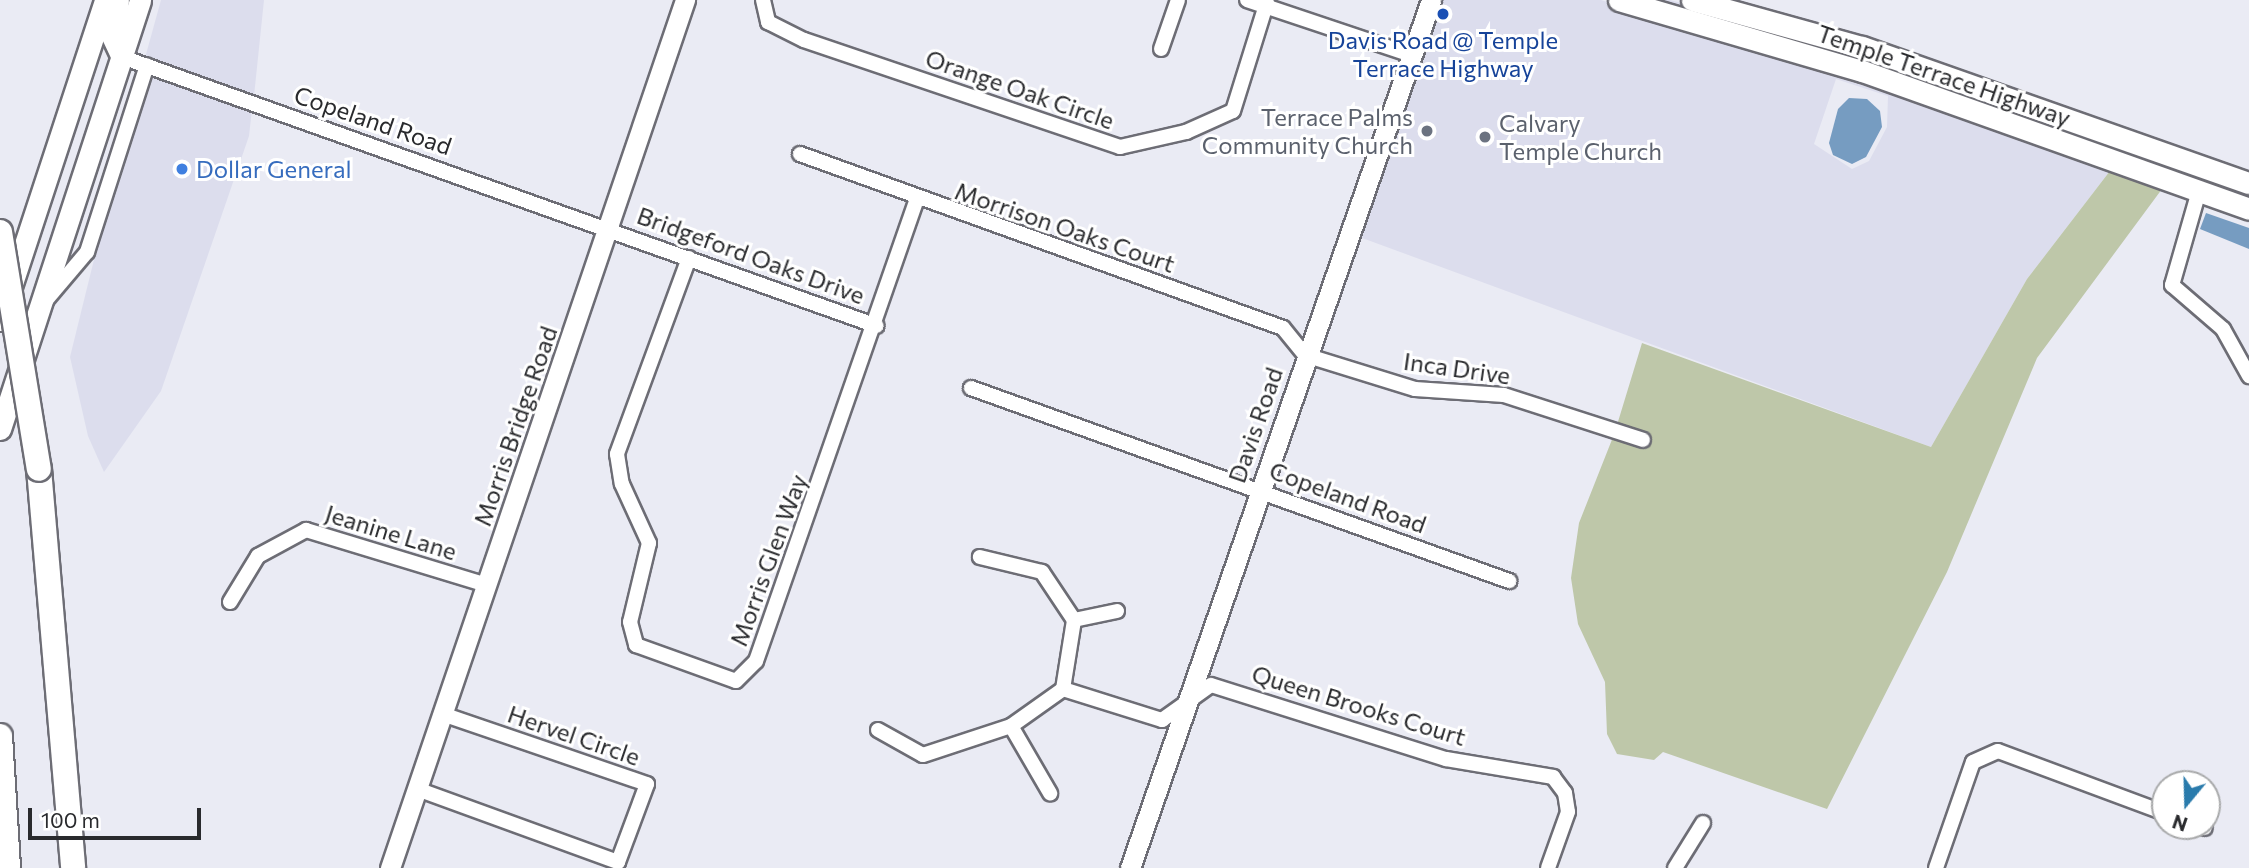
<!DOCTYPE html>
<html>
<head>
<meta charset="utf-8">
<style>
	body { margin:0 }
	#map { position:relative; width:2249px; height:868px; overflow:hidden; background:#eaebf4; font-family:Commissioner,sans-serif }
	div>[style] { position:absolute }
	.built>* { inset:0; background:#dcdded }
	.green>* { inset:0; background:#bec7a9 }
	.water>* { inset:0; background:#769cc1 }
	.roads { filter:drop-shadow(2px 0 #6d6d75) drop-shadow(-2px 0 #6d6d75) drop-shadow(0 2px #6d6d75) drop-shadow(0 -2px #6d6d75) }
	.street>* { height:14px; margin:-7px; padding:0 7px; transform-origin:7px; border-radius:7px; background:#fff }
	.secondary>* { height:19px; margin:-9.5px; padding:0 9.5px; transform-origin:9.5px; border-radius:9.5px; background:#fff }
	.primary>* { height:21px; margin:-10.5px; padding:0 10.5px; transform-origin:10.5px; border-radius:10.5px; background:#fff }
	.highway>* { height:24px; margin:-12px; padding:0 12px; transform-origin:12px; border-radius:12px; background:#fff }
	.bridges { filter:drop-shadow(2px 0 #6d6d75) drop-shadow(-2px 0 #6d6d75) drop-shadow(0 2px #6d6d75) drop-shadow(0 -2px #6d6d75) }
	.highway-bridge>* { height:24px; margin:-12px; padding:0 12px; transform-origin:12px; border-radius:12px; background:#fff }
	.dots>* { width:19px; height:19px; translate:-50% -50%; box-sizing:border-box; border:4px solid #fff; border-radius:50% }
	span { translate:-50% -50%; white-space:nowrap; text-align:center; line-height:1.15; -webkit-text-stroke:6px #fff; paint-order:stroke }
	.transit-label { font-size:24px; color:#164399 }
	.street-label { font-size:24px; color:#292a2d }
	.worship-label { font-size:24px; color:#5b616d }
	.right { translate:-100% -50%; text-align:right }
	.left { translate:0 -50%; text-align:left }
	.shop-label { font-size:24px; color:#366cbe }
	.north { position:absolute; left:2151px; top:770px; width:70px; height:70px; box-sizing:border-box; background:#fff; border:2px solid #a9aaab; border-radius:50%; rotate:199deg; font-size:19px; font-weight:700; line-height:28px; text-align:center; color:#292a2d }
	.north::after { content:''; display:block; margin:auto; width:24px; height:32px; background:#2a7bac; clip-path:polygon(50% 0,100% 100%,50% 72%,0 100%) }
	.scale { position:absolute; left:28px; top:808px; width:173px; height:32px; box-sizing:border-box; border:4px solid #292a2d; border-top:0; padding-left:9px; font-size:21px; line-height:24px; white-space:nowrap; color:#292a2d; -webkit-text-stroke:5px #fff; paint-order:stroke }
</style>
</head>
<body>
<div id="map">
	<div class="built">
		<i style="clip-path:polygon(161px 0,264px 0,254px 96px,145px 58px)"></i>
		<i style="clip-path:polygon(evenodd,1437px 0,1601px 0,2113px 167px,2027px 279px,1931px 447px,1354px 235px,1437px 0,1836px 79px,1888px 96px,1887px 127px,1869px 161px,1852px 169px,1814px 144px,1836px 79px)"></i>
		<i style="clip-path:polygon(1638px 0,1670px 0,1860px 53px,2128px 147px,2123px 157px)"></i>
		<i style="clip-path:polygon(150px 74px,252px 109px,249px 136px,161px 391px,104px 472px,88px 436px,70px 357px,104px 219px)"></i>
	</div>
	<div class="green">
		<i style="clip-path:polygon(2113px 167px,2162px 189px,2037px 358px,1947px 572px,1827px 809px,1663px 752px,1654px 760px,1617px 754px,1607px 734px,1605px 682px,1578px 624px,1571px 578px,1579px 523px,1613px 437px,1647px 448px,1651px 436px,1617px 425px,1642px 343px,1931px 447px,2027px 279px)"></i>
	</div>
	<div class="water">
		<i style="clip-path:polygon(1849px 98px,1867px 99px,1880px 111px,1882px 127px,1866px 157px,1852px 164px,1833px 155px,1829px 143px,1838px 109px)"></i>
		<i style="clip-path:polygon(2206px 213px,2249px 228px,2249px 249px,2200px 229px)"></i>
	</div>
	<div class="roads">
		<div class="street">
			<i style="left:763px;top:0;width:23px;rotate:77deg"></i>
			<i style="left:768px;top:22px;width:40px;rotate:26.6deg"></i>
			<i style="left:804px;top:40px;width:334px;rotate:18.7deg"></i>
			<i style="left:1120px;top:147px;width:68px;rotate:-12.8deg"></i>
			<i style="left:1186px;top:132px;width:51px;rotate:-24.1deg"></i>
			<i style="left:1233px;top:111px;width:114px;rotate:-72.7deg"></i>
			<i style="left:1247px;top:0;width:173px;rotate:18.5deg"></i>
			<i style="left:1161px;top:49px;width:52px;rotate:-70.9deg"></i>
			<i style="left:122px;top:57px;width:801px;rotate:19.61deg"></i>
			<i style="left:800px;top:154px;width:513px;rotate:19.81deg"></i>
			<i style="left:1283px;top:328px;width:35px;rotate:51deg"></i>
			<i style="left:1305px;top:355px;width:115px;rotate:17.2deg"></i>
			<i style="left:1415px;top:389px;width:89px;rotate:3.9deg"></i>
			<i style="left:1504px;top:395px;width:146px;rotate:17.9deg"></i>
			<i style="left:2199px;top:191px;width:98px;rotate:106deg"></i>
			<i style="left:2172px;top:285px;width:67px;rotate:40.8deg"></i>
			<i style="left:2223px;top:329px;width:54px;rotate:61deg"></i>
			<i style="left:689px;top:258px;width:209px;rotate:110.2deg"></i>
			<i style="left:617px;top:454px;width:30px;rotate:81deg"></i>
			<i style="left:622px;top:484px;width:65px;rotate:65.4deg"></i>
			<i style="left:649px;top:543px;width:81px;rotate:103.5deg"></i>
			<i style="left:630px;top:622px;width:24px;rotate:75deg"></i>
			<i style="left:636px;top:645px;width:106px;rotate:19.8deg"></i>
			<i style="left:736px;top:681px;width:28px;rotate:-45deg"></i>
			<i style="left:756px;top:661px;width:489px;rotate:-70.8deg"></i>
			<i style="left:43px;top:304px;width:68px;rotate:-49.8deg"></i>
			<i style="left:87px;top:252px;width:196px;rotate:-72.2deg"></i>
			<i style="left:971px;top:388px;width:572px;rotate:19.73deg"></i>
			<i style="left:230px;top:602px;width:54px;rotate:-58.7deg"></i>
			<i style="left:258px;top:556px;width:55px;rotate:-28.4deg"></i>
			<i style="left:306px;top:530px;width:189px;rotate:16.9deg"></i>
			<i style="left:1074px;top:620px;width:44px;rotate:-11.8deg"></i>
			<i style="left:1063px;top:689px;width:104px;rotate:17.4deg"></i>
			<i style="left:1162px;top:720px;width:60px;rotate:-35.5deg"></i>
			<i style="left:1211px;top:685px;width:246px;rotate:17.5deg"></i>
			<i style="left:1446px;top:759px;width:109px;rotate:9.5deg"></i>
			<i style="left:1553px;top:777px;width:20px;rotate:53deg"></i>
			<i style="left:1565px;top:793px;width:19px;rotate:81deg"></i>
			<i style="left:1568px;top:812px;width:59px;rotate:109.7deg"></i>
			<i style="left:1011px;top:726px;width:78px;rotate:59.8deg"></i>
			<i style="left:878px;top:730px;width:51px;rotate:29.1deg"></i>
			<i style="left:923px;top:755px;width:93px;rotate:-18.2deg"></i>
			<i style="left:1011px;top:726px;width:64px;rotate:-35.4deg"></i>
			<i style="left:1063px;top:689px;width:70px;rotate:-80.9deg"></i>
			<i style="left:1074px;top:620px;width:58px;rotate:-123.7deg"></i>
			<i style="left:1042px;top:572px;width:64px;rotate:-166.4deg"></i>
			<i style="left:417px;top:789px;width:214px;rotate:20deg"></i>
			<i style="left:618px;top:862px;width:83px;rotate:-69.6deg"></i>
			<i style="left:647px;top:784px;width:216px;rotate:-161.1deg"></i>
			<i style="left:2200px;top:826px;width:5px;rotate:22deg"></i>
			<i style="left:1675px;top:868px;width:53px;rotate:-58.1deg"></i>
			<i style="left:1936px;top:868px;width:112px;rotate:-70.8deg"></i>
			<i style="left:1973px;top:762px;width:27px;rotate:-24deg"></i>
			<i style="left:1998px;top:751px;width:178px;rotate:20.4deg"></i>
		</div>
		<div class="secondary">
			<i style="left:390px;top:868px;width:917px;rotate:-71.23deg"></i>
			<i style="left:1130px;top:868px;width:919px;rotate:-70.87deg"></i>
		</div>
		<div class="primary">
			<i style="left:118px;top:0;width:36px;rotate:99deg"></i>
			<i style="left:112px;top:36px;width:23px;rotate:65deg"></i>
			<i style="left:1619px;top:0;width:253px;rotate:16.3deg"></i>
			<i style="left:1862px;top:71px;width:411px;rotate:19.6deg"></i>
			<i style="left:1692px;top:0;width:176px;rotate:15.5deg"></i>
			<i style="left:1862px;top:47px;width:410px;rotate:19.4deg"></i>
			<i style="left:0;top:320px;width:337px;rotate:-71.8deg"></i>
			<i style="left:0;top:429px;width:451px;rotate:-71.9deg"></i>
		</div>
		<div class="highway">
			<i style="left:39px;top:469px;width:400px;rotate:85.1deg"></i>
			<i style="left:0;top:736px;width:132px;rotate:86.5deg"></i>
		</div>
	</div>
	<div class="bridges">
		<div class="highway-bridge">
			<i style="left:0;top:232px;width:240px;rotate:80.7deg"></i>
		</div>
	</div>
	<div class="dots">
		<i style="left:1443px;top:14px;background:#1a4fb4"></i>
		<i style="left:1427px;top:131px;background:#6b7280"></i>
		<i style="left:1485px;top:137px;background:#6b7280"></i>
		<i style="left:182px;top:169px;background:#3f7fe0"></i>
	</div>
	<div class="transit-label">
		<span style="left:1443px;top:54px">Davis Road @ Temple<br>Terrace Highway</span>
	</div>
	<div class="street-label">
		<span style="left:1944px;top:75px;rotate:19deg">Temple Terrace Highway</span>
		<span style="left:1020px;top:89px;rotate:19deg">Orange Oak Circle</span>
		<span style="left:373px;top:120px;rotate:19deg">Copeland Road</span>
		<span style="left:1065px;top:227px;rotate:19deg">Morrison Oaks Court</span>
		<span style="left:751px;top:255px;rotate:20deg">Bridgeford Oaks Drive</span>
		<span style="left:1457px;top:368px;rotate:8deg">Inca Drive</span>
		<span style="left:1255px;top:425px;rotate:-71deg">Davis Road</span>
		<span style="left:515px;top:426px;rotate:-71deg">Morris Bridge Road</span>
		<span style="left:1348px;top:497px;rotate:20deg">Copeland Road</span>
		<span style="left:391px;top:532px;rotate:17deg">Jeanine Lane</span>
		<span style="left:768px;top:560px;rotate:-70deg">Morris Glen Way</span>
		<span style="left:1359px;top:705px;rotate:17deg">Queen Brooks Court</span>
		<span style="left:574px;top:735px;rotate:19deg">Hervel Circle</span>
	</div>
	<div class="worship-label">
		<span class="right" style="left:1413px;top:131px">Terrace Palms<br>Community Church</span>
		<span class="left" style="left:1499px;top:137px">Calvary<br>Temple Church</span>
	</div>
	<div class="shop-label">
		<span class="left" style="left:196px;top:169px">Dollar General</span>
	</div>
	<div class="north">N</div>
	<div class="scale">100 m</div>
</div>
</body>
</html>
